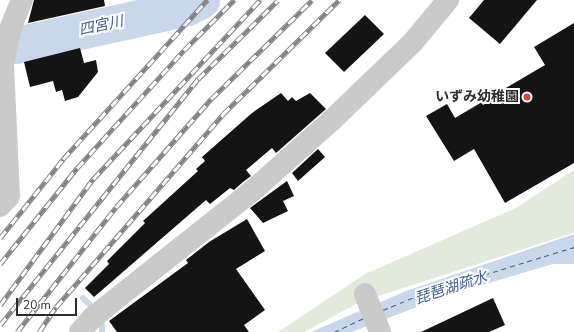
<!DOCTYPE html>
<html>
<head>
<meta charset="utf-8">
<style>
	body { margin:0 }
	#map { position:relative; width:574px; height:332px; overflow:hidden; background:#fff; font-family:"Nunito Sans","Noto Sans JP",sans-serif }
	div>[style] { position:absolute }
	.green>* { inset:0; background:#e1eadb }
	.water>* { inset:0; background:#c8d7e9 }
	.stream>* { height:6px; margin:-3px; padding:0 3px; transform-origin:3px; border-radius:3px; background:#c8d7e9 }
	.river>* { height:37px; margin:-18.5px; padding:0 18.5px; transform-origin:18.5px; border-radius:18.5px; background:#c8d7e9 }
	.ferry>* { height:1px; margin-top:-0.5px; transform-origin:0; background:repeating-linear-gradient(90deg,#3f618b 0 5px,transparent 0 9px) }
	.building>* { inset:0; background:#141414 }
	.street>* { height:22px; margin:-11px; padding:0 11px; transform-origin:11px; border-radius:11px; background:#cacaca }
	.rail>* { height:4.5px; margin-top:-2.25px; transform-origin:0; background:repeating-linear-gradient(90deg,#fff 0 9px,#828282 0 18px); box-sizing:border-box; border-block:1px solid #828282 }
	.dots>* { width:11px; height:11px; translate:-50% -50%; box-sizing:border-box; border:2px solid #fff; border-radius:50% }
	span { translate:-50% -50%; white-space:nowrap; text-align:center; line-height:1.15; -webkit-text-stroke:4px #fff; paint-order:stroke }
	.poi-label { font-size:14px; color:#2d2d2d; font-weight:700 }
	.right { translate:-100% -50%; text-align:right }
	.water-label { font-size:15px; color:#3f618b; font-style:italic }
	.scale { position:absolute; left:16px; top:298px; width:61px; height:18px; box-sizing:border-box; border:2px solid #2d2d2d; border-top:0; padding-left:5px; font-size:12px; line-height:14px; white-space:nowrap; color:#2d2d2d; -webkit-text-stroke:3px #fff; paint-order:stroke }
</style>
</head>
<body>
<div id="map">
	<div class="green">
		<i style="clip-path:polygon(574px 170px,574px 232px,570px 234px,360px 302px,304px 332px,278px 332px,365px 274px,516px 208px)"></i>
	</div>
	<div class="water">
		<i style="clip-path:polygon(574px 234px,574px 264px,553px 264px,448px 295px,352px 332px,311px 332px,406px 291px)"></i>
	</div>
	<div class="stream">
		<i style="left:83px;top:298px;width:14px;rotate:45deg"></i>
		<i style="left:102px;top:316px;width:16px;rotate:90deg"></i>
	</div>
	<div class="river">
		<i style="left:0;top:45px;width:16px"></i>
		<i style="left:16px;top:45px;width:148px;rotate:-12.4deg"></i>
		<i style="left:161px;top:13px;width:27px;rotate:-13deg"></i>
		<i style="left:187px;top:7px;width:16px;rotate:-27deg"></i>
	</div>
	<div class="ferry">
		<i style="left:383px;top:310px;width:44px;rotate:-22.5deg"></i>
		<i style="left:424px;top:293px;width:157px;rotate:-17deg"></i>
		<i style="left:334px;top:332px;width:33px;rotate:-25deg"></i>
	</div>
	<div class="building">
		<i style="clip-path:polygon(34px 0,104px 0,105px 6px,28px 23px)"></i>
		<i style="clip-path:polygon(484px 0,537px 0,500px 44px,469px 18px)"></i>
		<i style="clip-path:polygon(365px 15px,384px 34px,344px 72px,325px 53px)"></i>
		<i style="clip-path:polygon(574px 23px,574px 163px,505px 203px,474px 149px,454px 161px,426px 116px,447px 104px,455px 118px,545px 65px,534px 47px)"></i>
		<i style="clip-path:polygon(80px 48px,84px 63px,96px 60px,98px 72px,78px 97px,65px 101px,62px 90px,56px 92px,53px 81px,30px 87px,24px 62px)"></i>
		<i style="clip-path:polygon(281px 93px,288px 101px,292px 97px,296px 101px,310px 93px,326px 109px,276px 153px,272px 148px,246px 170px,251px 176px,243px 182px,234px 190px,230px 188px,210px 204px,206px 200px,94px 297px,85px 288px,109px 264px,107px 261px,145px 223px,143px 221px,198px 171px,196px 169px,205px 161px,202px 157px,252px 113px)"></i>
		<i style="clip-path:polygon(318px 149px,325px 157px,298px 181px,292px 173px)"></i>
		<i style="clip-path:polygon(287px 181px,294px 196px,283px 201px,288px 211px,263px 223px,250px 208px)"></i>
		<i style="clip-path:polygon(247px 219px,265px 251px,236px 269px,265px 310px,244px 325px,249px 332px,117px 332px,109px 321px,188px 263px,186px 260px,209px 242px)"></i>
		<i style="clip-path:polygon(493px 298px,505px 325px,489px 332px,421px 332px)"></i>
	</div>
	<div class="street">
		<i style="left:0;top:206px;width:13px;rotate:-48deg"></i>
		<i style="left:9px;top:196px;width:133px;rotate:-92.6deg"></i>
		<i style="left:3px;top:63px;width:37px;rotate:-77deg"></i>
		<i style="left:11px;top:27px;width:29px;rotate:-68deg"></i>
		<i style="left:365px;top:294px;width:41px;rotate:68.5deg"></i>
		<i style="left:80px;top:332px;width:18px;rotate:-49deg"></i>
		<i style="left:92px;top:318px;width:203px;rotate:-38.4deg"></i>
		<i style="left:251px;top:192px;width:108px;rotate:-41.6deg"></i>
		<i style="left:332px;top:120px;width:112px;rotate:-43.9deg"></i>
		<i style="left:413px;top:42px;width:55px;rotate:-50.2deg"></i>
	</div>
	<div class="rail">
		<i style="left:0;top:238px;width:101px;rotate:-51.4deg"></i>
		<i style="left:63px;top:159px;width:215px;rotate:-47.8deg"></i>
		<i style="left:0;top:264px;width:123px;rotate:-51.3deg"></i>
		<i style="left:77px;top:168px;width:159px;rotate:-47.8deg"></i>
		<i style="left:184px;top:50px;width:71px;rotate:-45deg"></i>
		<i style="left:0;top:305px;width:157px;rotate:-53.6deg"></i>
		<i style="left:93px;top:179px;width:245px;rotate:-47deg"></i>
		<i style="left:0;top:325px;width:316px;rotate:-51.2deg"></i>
		<i style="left:198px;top:79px;width:112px;rotate:-44.6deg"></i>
		<i style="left:17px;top:332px;width:159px;rotate:-51.6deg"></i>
		<i style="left:116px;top:207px;width:144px;rotate:-48.7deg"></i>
		<i style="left:211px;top:99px;width:141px;rotate:-44.4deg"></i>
		<i style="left:39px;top:332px;width:30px;rotate:-56deg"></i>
		<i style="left:56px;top:307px;width:255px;rotate:-49.1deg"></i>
		<i style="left:223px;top:114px;width:163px;rotate:-44.5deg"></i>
	</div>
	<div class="dots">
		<i style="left:527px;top:97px;background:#dd4536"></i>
	</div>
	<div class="poi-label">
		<span class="right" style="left:519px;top:97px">いずみ幼稚園</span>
	</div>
	<div class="water-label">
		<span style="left:101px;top:26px;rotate:-12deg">四宮川</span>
		<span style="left:451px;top:288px;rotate:-18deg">琵琶湖疏水</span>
	</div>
	<div class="scale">20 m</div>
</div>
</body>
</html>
